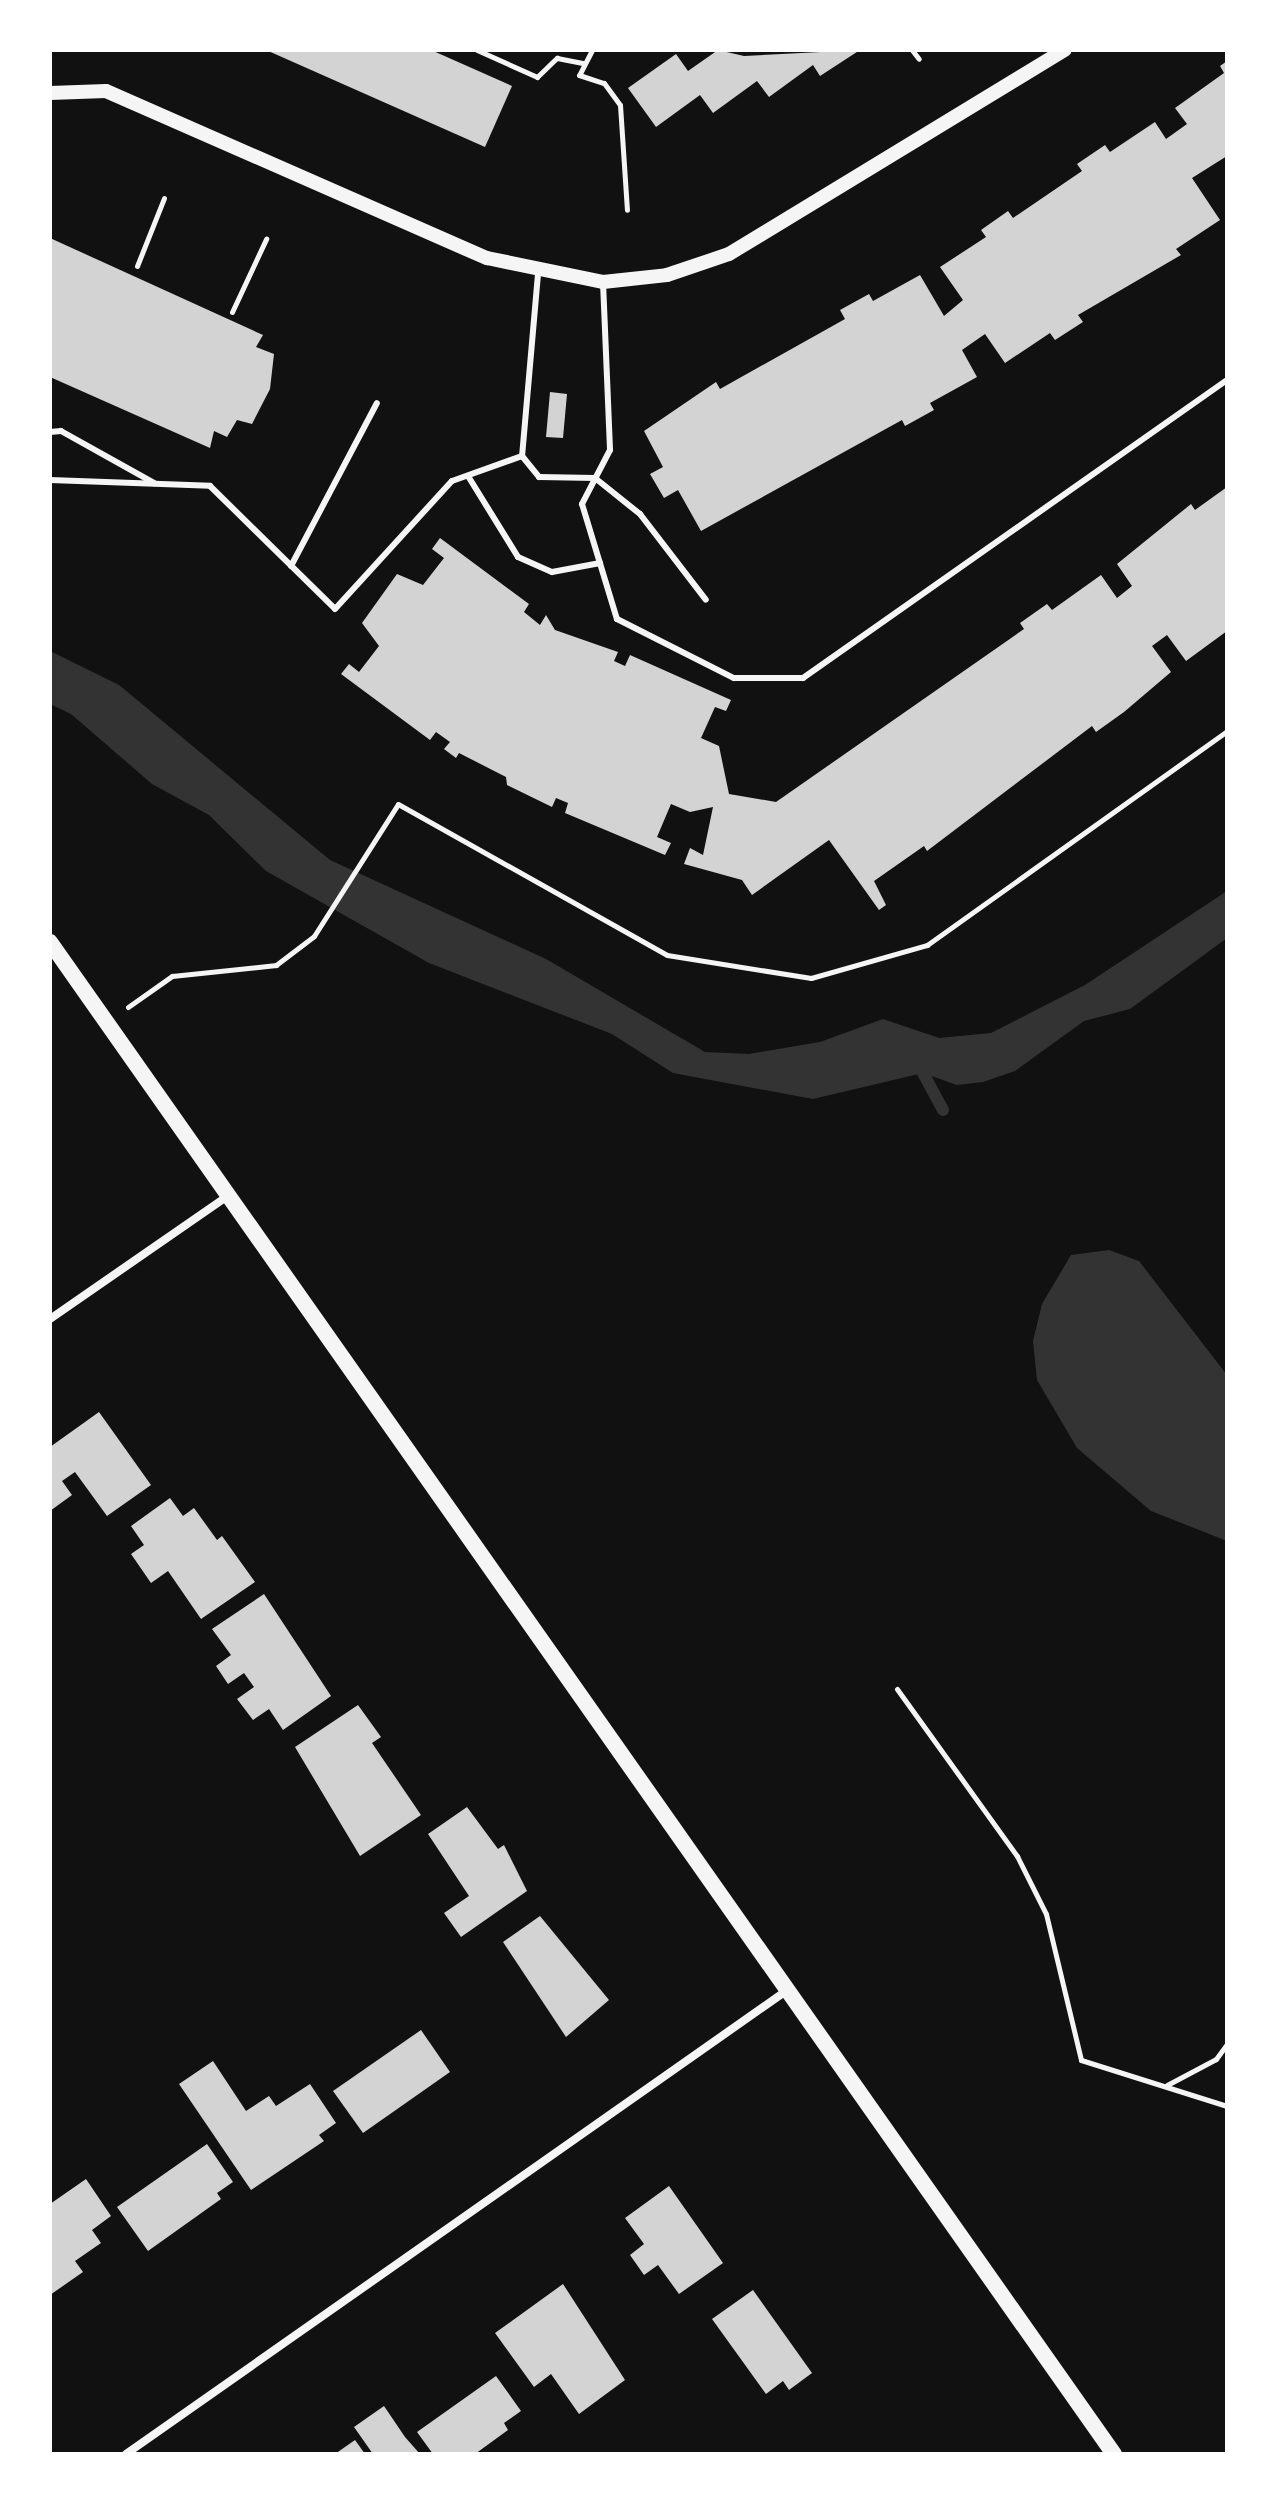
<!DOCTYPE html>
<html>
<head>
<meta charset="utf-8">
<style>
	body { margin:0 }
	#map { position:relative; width:1277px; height:2504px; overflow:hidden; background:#111; font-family:"DejaVu Sans",sans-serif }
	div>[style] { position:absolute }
	.water>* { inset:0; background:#333 }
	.stream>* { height:12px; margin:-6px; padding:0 6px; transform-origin:6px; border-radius:6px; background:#333 }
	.building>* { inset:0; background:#d3d3d3 }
	.path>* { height:5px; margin:-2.5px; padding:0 2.5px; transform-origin:2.5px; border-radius:2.5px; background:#f5f5f5 }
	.service>* { height:6px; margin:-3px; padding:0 3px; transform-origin:3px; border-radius:3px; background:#f5f5f5 }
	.minor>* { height:8px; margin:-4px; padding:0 4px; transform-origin:4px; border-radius:4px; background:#f5f5f5 }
	.tertiary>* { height:14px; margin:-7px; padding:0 7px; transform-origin:7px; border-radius:7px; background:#f5f5f5 }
	.secondary>* { height:16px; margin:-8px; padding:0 8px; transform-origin:8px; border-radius:8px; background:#f5f5f5 }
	span { translate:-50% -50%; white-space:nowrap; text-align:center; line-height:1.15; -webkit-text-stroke:7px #fff; paint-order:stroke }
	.frame { position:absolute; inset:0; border:52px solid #fff; pointer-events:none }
</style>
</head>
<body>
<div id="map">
	<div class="water">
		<i style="clip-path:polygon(50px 651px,119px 685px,330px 860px,546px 959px,705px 1052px,749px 1054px,820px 1042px,883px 1019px,939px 1038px,991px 1033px,1085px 985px,1227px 891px,1227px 938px,1130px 1009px,1084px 1021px,1015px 1071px,983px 1082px,957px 1085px,923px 1073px,813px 1099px,673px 1073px,612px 1034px,429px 963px,266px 871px,209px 815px,152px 784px,71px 714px,50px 704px)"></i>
		<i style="clip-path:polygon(1109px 1250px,1139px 1261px,1227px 1375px,1227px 1541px,1151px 1511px,1077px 1448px,1037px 1380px,1033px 1341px,1042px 1304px,1071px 1255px)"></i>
	</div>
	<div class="stream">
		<i style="left:923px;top:1073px;width:42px;rotate:61.6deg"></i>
	</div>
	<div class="building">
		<i style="clip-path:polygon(266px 50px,431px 50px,512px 86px,485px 147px)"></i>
		<i style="clip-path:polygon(718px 50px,744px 56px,860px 50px,820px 76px,813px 65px,769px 97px,757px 81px,713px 113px,700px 95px,656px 127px,628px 88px,676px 54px,688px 71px)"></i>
		<i style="clip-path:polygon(1227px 61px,1227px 156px,1192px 178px,1220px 220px,1176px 249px,1181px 255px,1078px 315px,1083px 322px,1055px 340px,1050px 333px,1005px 363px,985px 334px,962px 350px,977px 377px,930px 403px,934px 410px,905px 426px,902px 420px,701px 531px,678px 490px,664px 498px,650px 474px,663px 467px,644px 431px,716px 382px,720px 389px,845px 319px,840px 310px,869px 294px,873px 301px,920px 275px,944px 316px,963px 300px,940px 267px,986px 237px,981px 230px,1008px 211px,1013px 218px,1082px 171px,1077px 164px,1105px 145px,1110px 152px,1155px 122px,1166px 139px,1187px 124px,1175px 108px,1224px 73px,1220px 66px)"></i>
		<i style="clip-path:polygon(50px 238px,263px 335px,256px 347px,274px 354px,270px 389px,252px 424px,237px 420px,227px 437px,214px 431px,210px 448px,50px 377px)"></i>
		<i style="clip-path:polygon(550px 392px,567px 394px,563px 438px,546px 437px)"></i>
		<i style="clip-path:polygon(1227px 487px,1227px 631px,1186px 661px,1167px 635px,1152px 646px,1171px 672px,1124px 712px,1096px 732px,1092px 726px,927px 851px,924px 846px,874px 881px,886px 905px,879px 910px,829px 840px,752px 895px,742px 880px,684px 864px,690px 848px,703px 855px,713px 807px,690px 812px,671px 804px,657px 837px,671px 843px,665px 855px,565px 813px,568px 803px,556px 798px,552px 807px,507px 785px,506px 777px,459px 753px,456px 758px,444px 749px,450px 742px,436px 732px,430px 740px,341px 674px,349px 664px,359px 672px,379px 646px,362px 623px,397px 574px,423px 585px,444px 558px,432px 549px,440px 538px,529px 604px,524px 612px,540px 625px,546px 615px,555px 630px,618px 652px,614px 661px,625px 666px,630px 655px,731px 700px,726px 711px,715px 707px,701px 738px,719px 746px,729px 794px,776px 802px,1024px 629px,1020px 623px,1047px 604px,1052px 610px,1101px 575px,1117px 598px,1132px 586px,1117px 564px,1191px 504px,1195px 510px)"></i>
		<i style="clip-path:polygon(99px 1412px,151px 1485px,107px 1516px,75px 1472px,62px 1481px,72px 1495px,50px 1511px,50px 1447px)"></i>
		<i style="clip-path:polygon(170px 1498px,183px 1516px,194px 1508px,217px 1540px,222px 1536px,255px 1582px,201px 1619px,168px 1571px,151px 1583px,131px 1554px,144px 1545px,131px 1526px)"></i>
		<i style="clip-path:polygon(264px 1594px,331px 1696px,283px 1730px,269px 1709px,253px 1720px,237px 1699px,254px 1687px,244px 1673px,228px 1684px,216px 1666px,231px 1655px,212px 1629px)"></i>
		<i style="clip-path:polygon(358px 1705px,381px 1737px,372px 1743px,421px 1815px,360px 1856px,295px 1747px)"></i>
		<i style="clip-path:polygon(467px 1807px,498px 1849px,504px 1845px,527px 1891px,461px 1937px,444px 1913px,469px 1896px,428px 1834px)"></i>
		<i style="clip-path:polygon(540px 1916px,609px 2000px,566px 2037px,503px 1942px)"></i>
		<i style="clip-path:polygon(421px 2030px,450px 2072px,363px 2133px,333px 2091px)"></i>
		<i style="clip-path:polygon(213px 2061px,246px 2111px,269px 2096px,276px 2106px,310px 2084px,336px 2123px,319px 2135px,324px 2141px,251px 2190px,179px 2084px)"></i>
		<i style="clip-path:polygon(207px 2144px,233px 2182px,217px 2193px,221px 2199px,148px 2251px,117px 2207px)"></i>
		<i style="clip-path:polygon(86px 2179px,111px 2216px,92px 2230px,101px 2243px,75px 2261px,83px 2272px,50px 2295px,50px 2204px)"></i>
		<i style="clip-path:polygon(669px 2186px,723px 2263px,679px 2294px,658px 2265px,644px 2275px,630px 2255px,644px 2244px,625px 2218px)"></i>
		<i style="clip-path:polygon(563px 2284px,625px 2380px,579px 2414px,551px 2374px,534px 2387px,495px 2333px)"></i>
		<i style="clip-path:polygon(753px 2290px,812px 2373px,789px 2390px,783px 2381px,766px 2394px,712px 2319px)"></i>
		<i style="clip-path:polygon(496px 2376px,521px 2411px,504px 2423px,508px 2430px,475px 2454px,433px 2454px,417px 2432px)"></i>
		<i style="clip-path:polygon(384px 2406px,405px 2437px,420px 2454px,373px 2454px,354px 2427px)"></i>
		<i style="clip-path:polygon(355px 2440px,365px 2454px,335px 2454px)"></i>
	</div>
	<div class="path">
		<i style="left:477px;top:50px;width:66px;rotate:24.2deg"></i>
		<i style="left:537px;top:77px;width:28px;rotate:-44deg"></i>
		<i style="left:557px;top:58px;width:26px;rotate:11deg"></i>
		<i style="left:592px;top:50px;width:28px;rotate:117deg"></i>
		<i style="left:579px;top:75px;width:26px;rotate:18deg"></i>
		<i style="left:604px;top:83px;width:27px;rotate:54deg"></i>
		<i style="left:620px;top:105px;width:105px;rotate:86.2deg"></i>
		<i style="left:912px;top:50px;width:11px;rotate:52deg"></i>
		<i style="left:137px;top:266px;width:73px;rotate:-68.3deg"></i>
		<i style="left:232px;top:312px;width:81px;rotate:-65deg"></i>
		<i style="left:128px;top:1007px;width:54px;rotate:-35.2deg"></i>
		<i style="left:172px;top:976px;width:105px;rotate:-6deg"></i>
		<i style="left:276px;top:965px;width:48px;rotate:-37.3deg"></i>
		<i style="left:314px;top:936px;width:156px;rotate:-57.5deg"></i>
		<i style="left:398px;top:804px;width:308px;rotate:29.3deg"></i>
		<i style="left:667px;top:955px;width:146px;rotate:9.1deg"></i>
		<i style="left:811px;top:978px;width:121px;rotate:-15.9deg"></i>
		<i style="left:927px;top:945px;width:369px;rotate:-35.5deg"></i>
		<i style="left:897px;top:1689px;width:206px;rotate:54.3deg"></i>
		<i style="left:1017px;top:1856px;width:65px;rotate:63.4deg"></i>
		<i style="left:1046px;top:1914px;width:150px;rotate:76.5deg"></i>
		<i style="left:1081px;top:2060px;width:153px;rotate:17.5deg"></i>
		<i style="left:1167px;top:2085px;width:55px;rotate:-28deg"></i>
		<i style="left:1216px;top:2059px;width:19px;rotate:-54deg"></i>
	</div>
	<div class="service">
		<i style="left:538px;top:274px;width:183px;rotate:95deg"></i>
		<i style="left:522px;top:456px;width:27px;rotate:51deg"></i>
		<i style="left:539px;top:477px;width:56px;rotate:1deg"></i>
		<i style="left:595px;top:478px;width:58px;rotate:38.7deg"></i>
		<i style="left:640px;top:514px;width:108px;rotate:52.5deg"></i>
		<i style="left:603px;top:282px;width:168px;rotate:87.6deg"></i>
		<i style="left:610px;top:450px;width:61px;rotate:117.4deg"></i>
		<i style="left:582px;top:504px;width:120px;rotate:73.1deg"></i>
		<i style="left:617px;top:619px;width:131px;rotate:26.8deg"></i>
		<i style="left:734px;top:678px;width:69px"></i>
		<i style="left:803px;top:678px;width:518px;rotate:-35.1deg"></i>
		<i style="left:50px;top:432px;width:11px;rotate:-5deg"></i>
		<i style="left:61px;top:431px;width:107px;rotate:29.2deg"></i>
		<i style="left:468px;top:476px;width:95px;rotate:58.3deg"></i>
		<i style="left:518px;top:557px;width:37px;rotate:24deg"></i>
		<i style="left:552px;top:572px;width:49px;rotate:-10.6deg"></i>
		<i style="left:50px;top:480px;width:160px;rotate:2.1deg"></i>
		<i style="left:210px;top:486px;width:175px;rotate:44.5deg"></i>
		<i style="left:335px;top:609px;width:173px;rotate:-47.6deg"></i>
		<i style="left:452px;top:481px;width:74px;rotate:-19.7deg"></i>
		<i style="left:291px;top:566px;width:184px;rotate:-62.2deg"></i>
	</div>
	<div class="minor">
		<i style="left:50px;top:1319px;width:214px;rotate:-34.7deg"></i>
		<i style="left:126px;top:2454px;width:806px;rotate:-35.05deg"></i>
	</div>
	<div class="tertiary">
		<i style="left:50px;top:93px;width:56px;rotate:-2deg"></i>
		<i style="left:106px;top:91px;width:416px;rotate:23.7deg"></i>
		<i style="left:487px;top:258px;width:118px;rotate:11.7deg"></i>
		<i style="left:603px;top:282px;width:64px;rotate:-6.2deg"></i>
		<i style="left:667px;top:275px;width:65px;rotate:-18.7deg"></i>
		<i style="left:729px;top:254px;width:393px;rotate:-31.3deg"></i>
	</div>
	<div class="secondary">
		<i style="left:50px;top:942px;width:1849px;rotate:54.87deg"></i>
	</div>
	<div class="frame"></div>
</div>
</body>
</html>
